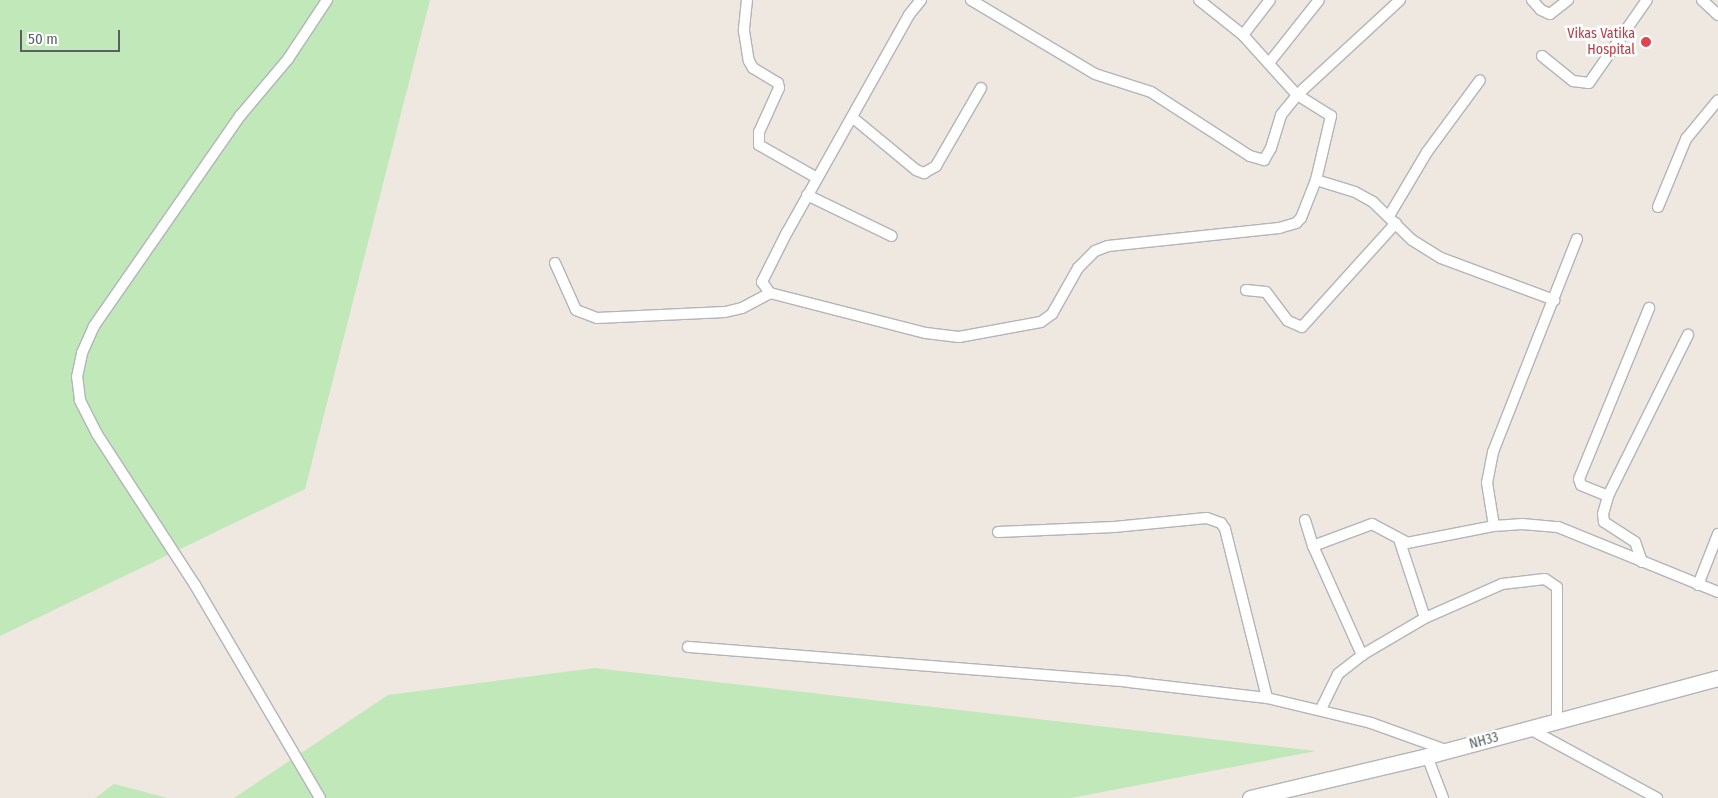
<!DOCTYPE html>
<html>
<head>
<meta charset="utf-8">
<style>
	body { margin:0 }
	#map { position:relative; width:1718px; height:798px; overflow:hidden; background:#eee8e0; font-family:"Fira Sans Condensed",sans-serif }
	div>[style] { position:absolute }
	.green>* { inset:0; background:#c0e8b9 }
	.roads { filter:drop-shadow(1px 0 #b1b5b9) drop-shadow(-1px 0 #b1b5b9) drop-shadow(0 1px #b1b5b9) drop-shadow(0 -1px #b1b5b9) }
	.minor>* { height:10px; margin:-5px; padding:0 5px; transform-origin:5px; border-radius:5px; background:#fff }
	.secondary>* { height:15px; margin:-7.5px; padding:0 7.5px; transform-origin:7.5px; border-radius:7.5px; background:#fff }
	.dots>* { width:14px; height:14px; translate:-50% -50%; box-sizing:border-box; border:2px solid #fff; border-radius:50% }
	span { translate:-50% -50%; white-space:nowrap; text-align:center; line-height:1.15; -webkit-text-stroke:5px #fff; paint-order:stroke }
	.health-label { font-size:14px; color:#be3a42 }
	.right { translate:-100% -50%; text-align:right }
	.street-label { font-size:14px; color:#595f63 }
	.scale { position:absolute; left:20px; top:30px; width:100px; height:22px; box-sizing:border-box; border:2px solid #595f63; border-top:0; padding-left:6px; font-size:15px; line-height:18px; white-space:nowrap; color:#595f63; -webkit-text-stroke:4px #fff; paint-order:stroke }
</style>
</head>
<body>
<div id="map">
	<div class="green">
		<i style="clip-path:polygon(0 0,430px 0,305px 489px,0 636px)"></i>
		<i style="clip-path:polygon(595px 668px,1316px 751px,1071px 798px,234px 798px,388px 695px)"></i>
		<i style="clip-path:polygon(114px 784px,168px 798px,95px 798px)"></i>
	</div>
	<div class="roads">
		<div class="minor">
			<i style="left:747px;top:0;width:31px;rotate:96deg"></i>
			<i style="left:744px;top:31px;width:30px;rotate:81deg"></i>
			<i style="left:749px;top:61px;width:8px;rotate:60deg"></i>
			<i style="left:753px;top:68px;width:29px;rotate:31deg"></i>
			<i style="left:778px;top:83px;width:5px;rotate:79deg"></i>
			<i style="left:779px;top:88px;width:48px;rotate:114.4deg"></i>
			<i style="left:759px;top:132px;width:13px;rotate:90deg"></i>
			<i style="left:759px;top:145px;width:67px;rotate:29.6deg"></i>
			<i style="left:921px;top:0;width:19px;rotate:129deg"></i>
			<i style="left:909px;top:15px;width:249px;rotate:119.3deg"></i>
			<i style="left:787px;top:232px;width:56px;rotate:116.6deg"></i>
			<i style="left:762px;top:282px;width:14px;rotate:54deg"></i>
			<i style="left:770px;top:293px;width:161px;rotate:14.4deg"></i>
			<i style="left:926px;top:333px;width:33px;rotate:7deg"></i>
			<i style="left:959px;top:337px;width:83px;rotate:-10.4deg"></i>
			<i style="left:1041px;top:322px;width:14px;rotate:-36deg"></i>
			<i style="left:1052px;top:314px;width:53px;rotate:-60.5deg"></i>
			<i style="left:1078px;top:268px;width:24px;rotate:-45deg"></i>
			<i style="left:1095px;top:251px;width:14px;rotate:-21deg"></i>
			<i style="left:1108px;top:246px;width:172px;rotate:-6deg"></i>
			<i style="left:1279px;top:228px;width:18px;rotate:-16deg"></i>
			<i style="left:1296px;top:223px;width:7px;rotate:-45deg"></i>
			<i style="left:1301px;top:218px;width:41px;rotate:-68.5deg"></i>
			<i style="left:1316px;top:180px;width:66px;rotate:-76.8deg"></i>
			<i style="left:1331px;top:116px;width:40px;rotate:-148deg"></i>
			<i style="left:1297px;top:95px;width:81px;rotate:-132deg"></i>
			<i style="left:1243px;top:35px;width:56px;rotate:-141.5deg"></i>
			<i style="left:971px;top:0;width:144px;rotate:30.8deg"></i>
			<i style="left:1095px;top:74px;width:59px;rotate:17.8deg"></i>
			<i style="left:1151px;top:92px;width:118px;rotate:32.9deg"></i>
			<i style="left:1250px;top:156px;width:15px;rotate:16deg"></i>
			<i style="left:1264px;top:160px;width:14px;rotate:-60deg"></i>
			<i style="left:1271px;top:148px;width:34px;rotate:-73deg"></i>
			<i style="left:1281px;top:115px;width:26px;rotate:-51deg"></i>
			<i style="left:1297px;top:95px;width:140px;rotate:-42.7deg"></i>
			<i style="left:1532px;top:0;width:13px;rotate:48deg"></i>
			<i style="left:1541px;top:10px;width:10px;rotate:24deg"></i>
			<i style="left:1550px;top:14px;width:23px;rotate:-38deg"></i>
			<i style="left:1702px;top:0;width:22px;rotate:43deg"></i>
			<i style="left:1243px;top:35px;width:44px;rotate:-52.4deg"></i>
			<i style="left:1542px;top:56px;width:40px;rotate:39deg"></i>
			<i style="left:1573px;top:81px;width:16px;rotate:7deg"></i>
			<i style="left:1589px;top:83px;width:101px;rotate:-55.1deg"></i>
			<i style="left:1269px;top:63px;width:80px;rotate:-51.6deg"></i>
			<i style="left:852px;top:117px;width:83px;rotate:39.6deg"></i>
			<i style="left:916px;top:170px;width:9px;rotate:21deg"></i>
			<i style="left:924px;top:173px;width:14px;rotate:-30deg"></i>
			<i style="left:936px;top:166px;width:90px;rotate:-60deg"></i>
			<i style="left:1316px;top:180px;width:41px;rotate:17.1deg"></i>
			<i style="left:1355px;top:192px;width:21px;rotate:29deg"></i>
			<i style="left:1373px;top:202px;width:54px;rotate:44.3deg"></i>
			<i style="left:1412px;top:240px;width:34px;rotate:32deg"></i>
			<i style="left:1441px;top:258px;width:121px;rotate:20.4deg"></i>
			<i style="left:807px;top:195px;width:94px;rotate:25.8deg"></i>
			<i style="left:1658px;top:207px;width:74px;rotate:-67.6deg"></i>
			<i style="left:1686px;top:139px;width:50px;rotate:-50.6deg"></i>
			<i style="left:1389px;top:216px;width:74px;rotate:-59.3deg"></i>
			<i style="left:1427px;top:152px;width:89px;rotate:-53.6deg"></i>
			<i style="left:555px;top:263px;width:51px;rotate:65.9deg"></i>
			<i style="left:576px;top:310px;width:22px;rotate:21deg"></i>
			<i style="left:597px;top:318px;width:128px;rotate:-2.7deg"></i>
			<i style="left:725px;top:312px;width:17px;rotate:-13deg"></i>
			<i style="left:742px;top:308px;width:32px;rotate:-28deg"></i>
			<i style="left:1246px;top:290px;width:20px;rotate:6deg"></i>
			<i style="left:1266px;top:292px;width:36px;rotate:53deg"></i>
			<i style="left:1288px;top:321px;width:15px;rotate:23deg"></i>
			<i style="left:1302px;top:327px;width:140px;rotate:-47.9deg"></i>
			<i style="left:1608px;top:496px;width:29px;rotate:-158deg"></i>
			<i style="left:1581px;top:485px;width:6px;rotate:-108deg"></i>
			<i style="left:1579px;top:479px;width:185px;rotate:-67.7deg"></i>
			<i style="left:1305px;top:520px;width:27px;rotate:73deg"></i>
			<i style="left:1313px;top:546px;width:120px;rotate:65.8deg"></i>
			<i style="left:1494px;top:526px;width:44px;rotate:-99.2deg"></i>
			<i style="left:1487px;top:483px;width:32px;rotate:-79deg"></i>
			<i style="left:1493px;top:452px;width:229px;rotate:-68.5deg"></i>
			<i style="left:998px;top:532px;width:116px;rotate:-2.5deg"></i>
			<i style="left:1114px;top:527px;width:93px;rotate:-5.5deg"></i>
			<i style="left:1207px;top:518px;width:15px;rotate:20deg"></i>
			<i style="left:1221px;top:523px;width:7px;rotate:56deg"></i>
			<i style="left:1225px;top:529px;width:174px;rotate:76deg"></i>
			<i style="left:1399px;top:539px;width:83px;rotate:71.8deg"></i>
			<i style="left:1313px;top:546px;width:63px;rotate:-20.4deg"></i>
			<i style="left:1372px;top:524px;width:40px;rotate:28deg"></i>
			<i style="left:1407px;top:543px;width:89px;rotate:-11.1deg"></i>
			<i style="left:1494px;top:526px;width:28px;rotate:-4deg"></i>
			<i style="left:1522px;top:524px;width:36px;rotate:5deg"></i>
			<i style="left:1558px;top:527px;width:173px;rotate:22.1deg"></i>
			<i style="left:1642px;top:562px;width:21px;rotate:-109deg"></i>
			<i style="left:1635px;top:542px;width:37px;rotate:-147deg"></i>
			<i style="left:1604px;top:522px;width:8px;rotate:-97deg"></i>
			<i style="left:1603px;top:514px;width:19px;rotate:-74deg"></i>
			<i style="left:1608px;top:496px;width:180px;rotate:-63.6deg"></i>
			<i style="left:1698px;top:585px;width:55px;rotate:-68.6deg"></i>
			<i style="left:688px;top:647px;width:442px;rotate:4.5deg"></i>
			<i style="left:1129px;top:682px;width:139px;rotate:6.6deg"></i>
			<i style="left:1267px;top:698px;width:107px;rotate:13.5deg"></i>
			<i style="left:1371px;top:723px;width:80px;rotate:19.8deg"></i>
			<i style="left:1321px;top:709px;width:39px;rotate:-64deg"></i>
			<i style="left:1338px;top:674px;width:31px;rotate:-38deg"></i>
			<i style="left:1362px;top:655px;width:73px;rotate:-30.4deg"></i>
			<i style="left:1425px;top:618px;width:84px;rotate:-23.8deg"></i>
			<i style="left:1502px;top:584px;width:43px;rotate:-6.6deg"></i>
			<i style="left:1545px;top:579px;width:14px;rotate:34deg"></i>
			<i style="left:1557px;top:587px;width:134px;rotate:90deg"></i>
			<i style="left:1528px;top:728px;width:147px;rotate:28.5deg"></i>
			<i style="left:1427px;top:756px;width:45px;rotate:69.1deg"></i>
			<i style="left:320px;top:798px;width:247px;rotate:-120.4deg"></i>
			<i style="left:195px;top:585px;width:180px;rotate:-123deg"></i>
			<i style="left:97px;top:434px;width:38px;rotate:-117deg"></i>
			<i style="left:80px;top:400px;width:23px;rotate:-97deg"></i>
			<i style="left:77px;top:377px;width:25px;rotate:-78deg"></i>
			<i style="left:82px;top:353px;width:30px;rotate:-66deg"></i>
			<i style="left:94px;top:326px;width:256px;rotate:-55.2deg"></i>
			<i style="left:240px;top:116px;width:75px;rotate:-49.9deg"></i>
			<i style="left:288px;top:59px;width:71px;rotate:-56.5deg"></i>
		</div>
		<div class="secondary">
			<i style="left:1250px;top:798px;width:182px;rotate:-13.3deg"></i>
			<i style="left:1427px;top:756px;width:301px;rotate:-15deg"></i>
		</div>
	</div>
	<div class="dots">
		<i style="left:1646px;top:42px;background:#e0444e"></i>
	</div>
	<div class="health-label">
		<span class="right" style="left:1635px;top:42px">Vikas Vatika<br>Hospital</span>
	</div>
	<div class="street-label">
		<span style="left:1484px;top:741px;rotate:-15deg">NH33</span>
	</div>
	<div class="scale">50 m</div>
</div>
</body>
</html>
